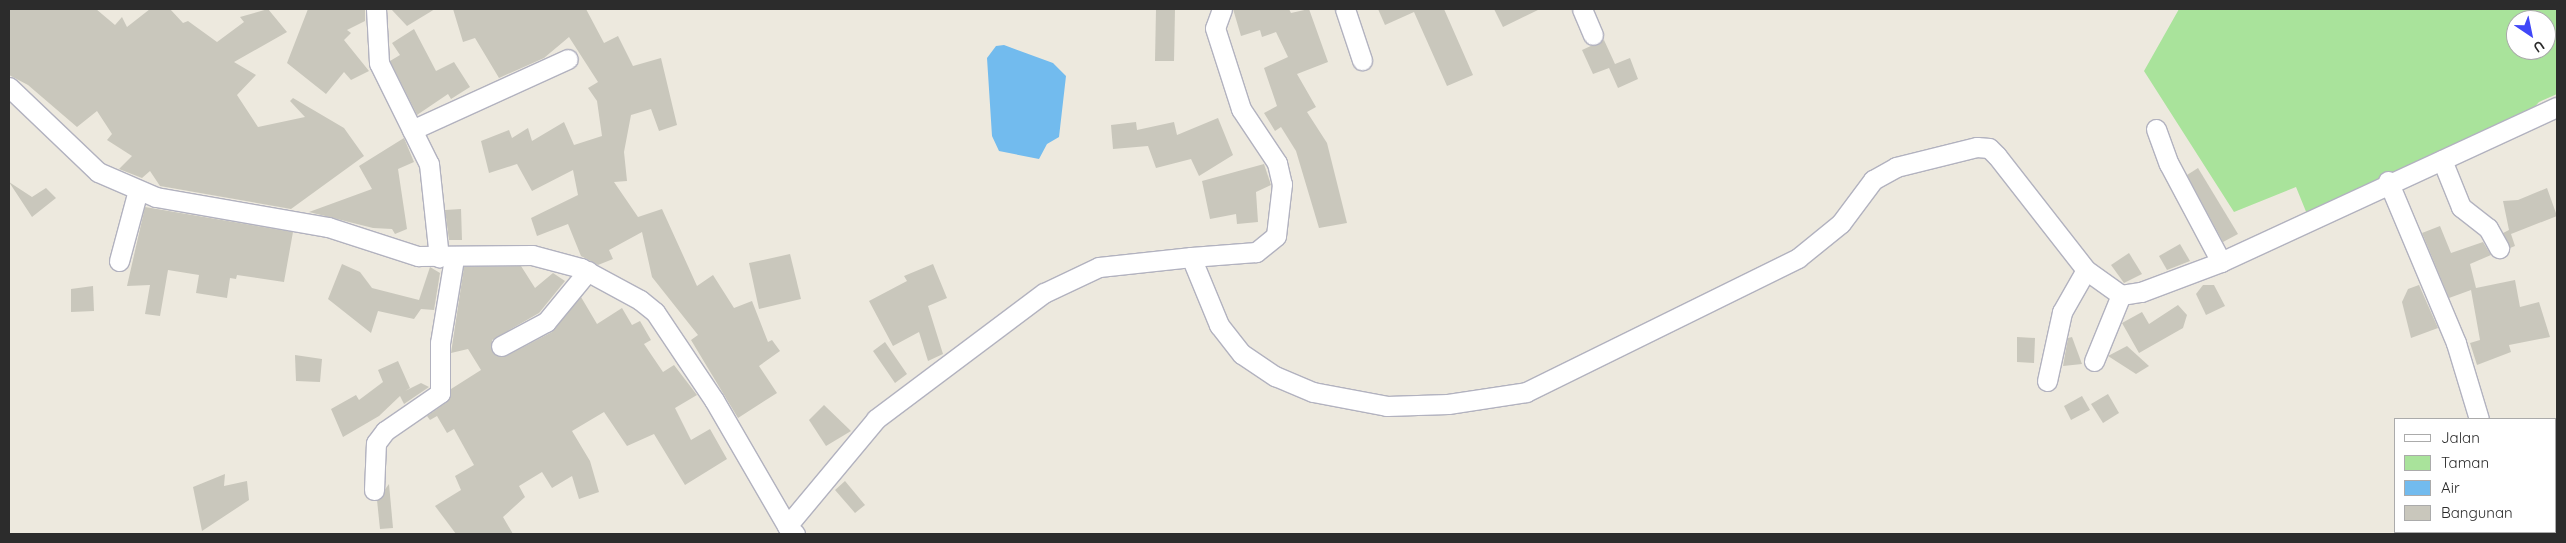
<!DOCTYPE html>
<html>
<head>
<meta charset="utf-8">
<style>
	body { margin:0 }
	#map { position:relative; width:2566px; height:543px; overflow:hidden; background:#ede9de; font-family:Quicksand,sans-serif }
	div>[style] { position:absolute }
	.green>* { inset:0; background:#a9e39b }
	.water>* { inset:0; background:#72bbee }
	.building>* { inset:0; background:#c9c7bc }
	.roads { filter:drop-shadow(1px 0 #b2b2bf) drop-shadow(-1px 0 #b2b2bf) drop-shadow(0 1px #b2b2bf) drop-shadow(0 -1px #b2b2bf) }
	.street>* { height:19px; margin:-9.5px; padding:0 9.5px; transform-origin:9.5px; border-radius:9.5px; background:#fff }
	span { translate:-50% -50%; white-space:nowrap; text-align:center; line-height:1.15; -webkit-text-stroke:4.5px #fff; paint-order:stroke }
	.frame { position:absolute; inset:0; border:10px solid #2c2c2c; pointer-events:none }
	.legend { position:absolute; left:2394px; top:418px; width:162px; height:115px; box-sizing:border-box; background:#fff; border:1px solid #ababab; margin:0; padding:6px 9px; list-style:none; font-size:15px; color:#2c2c2c }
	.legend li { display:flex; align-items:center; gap:10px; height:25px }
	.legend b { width:25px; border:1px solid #ababab }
	.north { position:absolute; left:2506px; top:10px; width:50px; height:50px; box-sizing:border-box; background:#fff; border:1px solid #ababab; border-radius:50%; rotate:146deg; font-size:14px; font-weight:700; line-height:20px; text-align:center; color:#2c2c2c }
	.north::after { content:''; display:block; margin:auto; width:18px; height:22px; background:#4047f8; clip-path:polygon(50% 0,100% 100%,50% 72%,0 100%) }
</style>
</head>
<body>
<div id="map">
	<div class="green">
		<i style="clip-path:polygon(evenodd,2179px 9px,2557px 9px,2557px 94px,2539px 102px,2524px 119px,2307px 214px,2296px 187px,2234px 212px,2144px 71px,2179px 9px,2516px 20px,2546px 20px,2546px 50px,2516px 50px,2516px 20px)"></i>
	</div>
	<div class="water">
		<i style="clip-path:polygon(1004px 45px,1053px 63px,1066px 76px,1059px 137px,1047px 144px,1039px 159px,999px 151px,992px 136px,987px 58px,996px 46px)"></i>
	</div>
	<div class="building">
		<i style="clip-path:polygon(9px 9px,96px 9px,115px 25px,122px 17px,127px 27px,150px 9px,170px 9px,183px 23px,188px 21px,217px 42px,244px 22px,240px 17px,268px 9px,287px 32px,234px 62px,256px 75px,237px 95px,258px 127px,305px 117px,290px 101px,293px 98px,344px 128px,364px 156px,291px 209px,160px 186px,150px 171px,142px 178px,119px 169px,132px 156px,107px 140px,112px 134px,97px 111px,77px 127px,28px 85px,9px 75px)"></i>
		<i style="clip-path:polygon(308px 9px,365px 9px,365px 21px,347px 30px,351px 33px,344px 40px,369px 71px,351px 80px,344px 72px,326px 94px,287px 63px)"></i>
		<i style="clip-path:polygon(391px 9px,435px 9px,407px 26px)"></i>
		<i style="clip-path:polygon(453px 9px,586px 9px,604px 43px,618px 36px,633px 66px,661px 58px,677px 125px,659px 131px,651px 109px,631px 115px,624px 152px,627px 181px,614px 182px,638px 217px,662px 209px,697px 286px,713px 275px,734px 308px,752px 301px,768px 342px,772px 340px,780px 351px,759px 366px,777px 393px,738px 418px,691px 340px,698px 335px,652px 277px,642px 232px,609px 250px,613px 259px,598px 265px,581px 256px,568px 224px,537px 236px,531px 218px,578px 195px,573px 170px,532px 191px,517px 164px,489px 173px,481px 141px,509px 130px,512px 138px,528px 128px,532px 141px,564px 122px,574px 145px,602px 136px,597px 101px,588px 88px,598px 82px,569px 37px,544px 58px,499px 78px,475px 38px,463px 42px)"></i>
		<i style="clip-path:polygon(1156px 9px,1175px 9px,1174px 61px,1155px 61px)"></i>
		<i style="clip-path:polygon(1233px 9px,1289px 9px,1291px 13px,1309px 9px,1328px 62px,1297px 74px,1316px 107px,1307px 112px,1327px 143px,1347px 223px,1319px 228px,1296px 151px,1281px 127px,1275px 131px,1264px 113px,1277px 106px,1264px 68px,1288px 57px,1276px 32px,1262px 37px,1260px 30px,1241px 36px)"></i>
		<i style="clip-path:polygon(1378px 9px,1444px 9px,1473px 75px,1447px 86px,1414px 12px,1385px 25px)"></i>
		<i style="clip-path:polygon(1494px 9px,1540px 9px,1503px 27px)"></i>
		<i style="clip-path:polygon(414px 29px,436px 71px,454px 62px,470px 87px,451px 99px,448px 94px,417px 115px,390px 61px,400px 55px,392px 43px)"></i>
		<i style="clip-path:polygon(1604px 40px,1615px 64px,1630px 58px,1638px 79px,1618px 88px,1609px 68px,1593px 74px,1582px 50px)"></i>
		<i style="clip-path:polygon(1218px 118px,1233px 155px,1199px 176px,1191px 159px,1156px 168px,1148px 146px,1113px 149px,1111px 125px,1136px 122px,1137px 130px,1174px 122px,1177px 135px)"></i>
		<i style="clip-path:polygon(404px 138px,414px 162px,398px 169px,407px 229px,395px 234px,392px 229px,373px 228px,309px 212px,372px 189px,359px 166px)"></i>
		<i style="clip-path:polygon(1264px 164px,1271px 185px,1256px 192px,1258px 222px,1237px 224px,1236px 214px,1210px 219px,1202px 181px)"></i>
		<i style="clip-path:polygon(2198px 168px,2238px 234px,2223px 242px,2187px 175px)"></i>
		<i style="clip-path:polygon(9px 182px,32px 197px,46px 188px,56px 198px,32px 217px)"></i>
		<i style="clip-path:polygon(2547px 188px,2557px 216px,2511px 234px,2515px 246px,2510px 248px,2503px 233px,2509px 230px,2503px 201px,2518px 200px)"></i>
		<i style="clip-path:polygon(145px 207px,293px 232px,284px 282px,237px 275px,236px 279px,230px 278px,227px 298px,196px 293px,199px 275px,168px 270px,160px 316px,145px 314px,150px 285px,127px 286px)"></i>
		<i style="clip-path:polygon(461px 209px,462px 240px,449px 240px,445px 210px)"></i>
		<i style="clip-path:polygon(2440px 226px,2451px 253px,2483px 242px,2491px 255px,2470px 264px,2476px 288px,2515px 280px,2520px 307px,2539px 302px,2550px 337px,2509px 345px,2511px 352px,2477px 365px,2470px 343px,2480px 340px,2471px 290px,2449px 298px,2422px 233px)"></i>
		<i style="clip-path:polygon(2180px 244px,2190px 261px,2167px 270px,2159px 256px)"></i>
		<i style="clip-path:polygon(2129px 253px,2142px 274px,2124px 283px,2111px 265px)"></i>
		<i style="clip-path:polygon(790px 254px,801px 299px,759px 309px,749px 263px)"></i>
		<i style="clip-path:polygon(342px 264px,360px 272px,372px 288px,419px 300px,430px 267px,440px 273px,434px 310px,421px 309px,414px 319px,378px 311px,371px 333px,328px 299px)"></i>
		<i style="clip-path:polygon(933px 264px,947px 298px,928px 306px,943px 354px,928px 361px,919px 332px,893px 346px,869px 301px,907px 281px,904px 276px)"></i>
		<i style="clip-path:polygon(521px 266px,535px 288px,553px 273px,565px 281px,539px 313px,492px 340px,495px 355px,506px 356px,552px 332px,581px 297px,597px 324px,622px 308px,632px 325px,640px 321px,651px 340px,644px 344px,663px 372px,674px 365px,697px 395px,675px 408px,691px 440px,710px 429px,727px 459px,685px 485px,654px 434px,627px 446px,604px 412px,572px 431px,590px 461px,599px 492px,579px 499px,572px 476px,552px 488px,542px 472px,519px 486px,525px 497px,503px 517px,513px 534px,456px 534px,435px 506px,461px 490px,455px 476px,474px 465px,454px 429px,447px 433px,437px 416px,430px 420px,427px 416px,447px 402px,451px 389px,481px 370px,468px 349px,451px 353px,464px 267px)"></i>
		<i style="clip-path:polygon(2203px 285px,2214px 285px,2225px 306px,2206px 315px,2196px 294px)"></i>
		<i style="clip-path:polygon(2419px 285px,2438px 328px,2411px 338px,2402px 302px,2408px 289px)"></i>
		<i style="clip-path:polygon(93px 286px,94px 311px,71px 312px,71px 289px)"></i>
		<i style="clip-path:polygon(2178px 305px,2187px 315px,2183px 328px,2139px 353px,2122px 323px,2142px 312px,2149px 324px)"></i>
		<i style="clip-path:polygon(2017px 337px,2035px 338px,2034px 363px,2017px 362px)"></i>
		<i style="clip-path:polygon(2072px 337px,2082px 364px,2063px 366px,2068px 338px)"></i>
		<i style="clip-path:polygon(885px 342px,907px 374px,895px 383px,873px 351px)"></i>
		<i style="clip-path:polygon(2127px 346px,2149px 366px,2136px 374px,2108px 356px)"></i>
		<i style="clip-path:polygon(295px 355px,322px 359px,320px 382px,296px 381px)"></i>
		<i style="clip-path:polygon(398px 361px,410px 388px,405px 391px,421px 383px,429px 387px,404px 404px,400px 396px,379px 416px,343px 437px,331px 409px,356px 395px,359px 400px,383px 382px,378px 370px)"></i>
		<i style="clip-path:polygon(2108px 394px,2119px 413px,2103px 423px,2091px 404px)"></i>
		<i style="clip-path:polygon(2082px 396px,2090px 410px,2071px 420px,2064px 406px)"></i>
		<i style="clip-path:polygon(824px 405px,851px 431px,826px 446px,809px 420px)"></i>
		<i style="clip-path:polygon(225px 474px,224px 486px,247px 481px,249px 500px,202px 531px,193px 487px)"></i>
		<i style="clip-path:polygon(845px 481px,865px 505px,855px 513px,835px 490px)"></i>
		<i style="clip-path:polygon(389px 484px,393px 528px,380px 529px,377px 500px)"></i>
	</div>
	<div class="roads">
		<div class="street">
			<i style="left:376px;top:9px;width:54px;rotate:86.8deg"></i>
			<i style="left:379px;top:63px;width:113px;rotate:63.7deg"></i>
			<i style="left:429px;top:164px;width:94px;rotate:83.9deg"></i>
			<i style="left:1222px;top:9px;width:20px;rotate:110deg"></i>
			<i style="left:1215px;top:28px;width:85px;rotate:72.2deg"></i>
			<i style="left:1241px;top:109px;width:65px;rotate:56.3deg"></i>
			<i style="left:1277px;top:163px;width:22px;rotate:77deg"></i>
			<i style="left:1282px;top:184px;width:52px;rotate:96.6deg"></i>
			<i style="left:1276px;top:236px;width:26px;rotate:141deg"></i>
			<i style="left:1256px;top:252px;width:65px;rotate:175.6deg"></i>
			<i style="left:1191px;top:257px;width:74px;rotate:67.6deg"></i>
			<i style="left:1219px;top:325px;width:37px;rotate:52deg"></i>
			<i style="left:1242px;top:354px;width:40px;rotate:34deg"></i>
			<i style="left:1275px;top:376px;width:41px;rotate:22.8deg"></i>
			<i style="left:1313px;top:392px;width:75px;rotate:10.7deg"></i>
			<i style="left:1387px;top:406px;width:61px;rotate:-1.9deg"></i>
			<i style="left:1448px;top:404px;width:79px;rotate:-8.7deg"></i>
			<i style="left:1526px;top:392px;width:303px;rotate:-26.2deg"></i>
			<i style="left:1798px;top:258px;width:55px;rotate:-39.1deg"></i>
			<i style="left:1841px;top:223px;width:54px;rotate:-53.3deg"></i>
			<i style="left:1873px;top:180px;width:26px;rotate:-29deg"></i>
			<i style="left:1896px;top:167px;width:83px;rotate:-13.9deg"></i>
			<i style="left:1977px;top:147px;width:12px;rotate:5deg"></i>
			<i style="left:1989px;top:148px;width:11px;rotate:45deg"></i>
			<i style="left:1997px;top:156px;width:145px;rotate:52deg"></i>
			<i style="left:2086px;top:270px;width:43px;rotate:35.5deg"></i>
			<i style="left:1345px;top:9px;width:54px;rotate:71.6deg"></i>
			<i style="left:1582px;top:9px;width:28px;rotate:67deg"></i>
			<i style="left:9px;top:87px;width:123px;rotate:43.7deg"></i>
			<i style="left:98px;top:172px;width:63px;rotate:23.3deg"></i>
			<i style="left:156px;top:197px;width:175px;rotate:9.9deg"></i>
			<i style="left:328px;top:227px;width:95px;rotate:17.9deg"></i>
			<i style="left:418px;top:256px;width:114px;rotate:-0.5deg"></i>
			<i style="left:532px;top:255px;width:51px;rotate:14.9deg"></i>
			<i style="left:581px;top:268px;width:67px;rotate:28.5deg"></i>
			<i style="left:640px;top:300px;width:19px;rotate:39deg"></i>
			<i style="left:655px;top:312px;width:106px;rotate:56.2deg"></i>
			<i style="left:714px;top:400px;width:146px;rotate:59.9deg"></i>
			<i style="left:2156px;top:129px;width:37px;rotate:70deg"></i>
			<i style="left:2169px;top:164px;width:111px;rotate:62deg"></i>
			<i style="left:412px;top:130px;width:171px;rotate:-24.5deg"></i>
			<i style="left:2442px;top:160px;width:51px;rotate:68deg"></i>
			<i style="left:2461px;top:207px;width:34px;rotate:38deg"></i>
			<i style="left:2488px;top:228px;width:23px;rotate:61deg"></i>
			<i style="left:2388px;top:181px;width:176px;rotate:67.2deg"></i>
			<i style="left:2456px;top:343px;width:79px;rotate:73.2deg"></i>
			<i style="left:119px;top:261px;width:73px;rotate:-75deg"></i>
			<i style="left:501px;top:346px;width:51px;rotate:-28.1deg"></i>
			<i style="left:546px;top:322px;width:66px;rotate:-50.5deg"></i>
			<i style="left:2094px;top:361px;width:71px;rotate:-67.8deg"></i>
			<i style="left:2121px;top:295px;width:20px;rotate:-9deg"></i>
			<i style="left:2141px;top:292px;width:85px;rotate:-20.6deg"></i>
			<i style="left:2221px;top:262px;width:370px;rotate:-24.8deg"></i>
			<i style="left:2047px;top:381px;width:71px;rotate:-77.7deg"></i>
			<i style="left:2062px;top:312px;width:48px;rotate:-60.3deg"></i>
			<i style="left:374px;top:490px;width:47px;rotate:-87.6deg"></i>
			<i style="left:376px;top:443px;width:15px;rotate:-53deg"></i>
			<i style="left:385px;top:431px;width:67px;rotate:-34.6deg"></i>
			<i style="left:440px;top:393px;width:50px;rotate:-90deg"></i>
			<i style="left:440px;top:343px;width:86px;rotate:-80.6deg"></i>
			<i style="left:2535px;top:532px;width:3px;rotate:45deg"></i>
			<i style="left:795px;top:534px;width:11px;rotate:-135deg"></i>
			<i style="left:787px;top:526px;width:139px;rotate:-50.2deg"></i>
			<i style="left:876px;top:419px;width:210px;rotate:-36.9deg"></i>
			<i style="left:1044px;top:293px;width:61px;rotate:-25.3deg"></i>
			<i style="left:1099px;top:267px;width:93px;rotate:-6.2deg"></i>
			<i style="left:2478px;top:534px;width:8px;rotate:-14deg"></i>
		</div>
	</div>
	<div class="frame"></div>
	<ul class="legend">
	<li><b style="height:6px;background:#fff"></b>Jalan</li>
	<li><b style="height:14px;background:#a9e39b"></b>Taman</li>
	<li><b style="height:14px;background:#72bbee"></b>Air</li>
	<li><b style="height:14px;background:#c9c7bc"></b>Bangunan</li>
	</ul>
	<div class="north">U</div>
</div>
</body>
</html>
